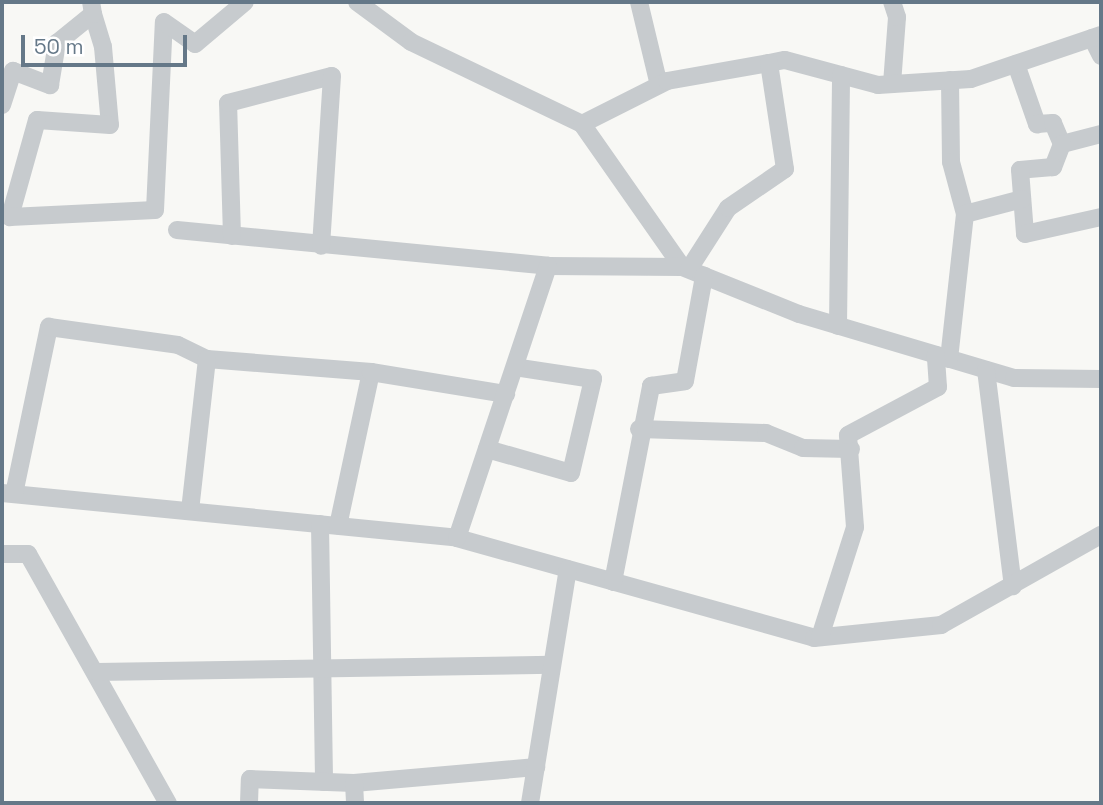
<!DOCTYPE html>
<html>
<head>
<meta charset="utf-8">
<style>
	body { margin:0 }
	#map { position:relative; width:1103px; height:805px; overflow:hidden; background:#f8f8f5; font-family:"Space Grotesk",sans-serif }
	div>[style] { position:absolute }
	.minor>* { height:18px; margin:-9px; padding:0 9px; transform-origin:9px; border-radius:9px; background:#c7cbce }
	span { translate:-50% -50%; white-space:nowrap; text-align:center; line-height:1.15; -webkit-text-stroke:7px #fff; paint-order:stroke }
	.frame { position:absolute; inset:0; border:4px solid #657888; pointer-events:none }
	.scale { position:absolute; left:21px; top:35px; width:166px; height:32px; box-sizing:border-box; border:4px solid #657888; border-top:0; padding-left:9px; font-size:21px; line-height:24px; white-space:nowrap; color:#657888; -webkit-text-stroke:5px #fff; paint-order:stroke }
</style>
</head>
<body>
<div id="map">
	<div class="minor">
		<i style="left:357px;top:2px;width:67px;rotate:36.5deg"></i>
		<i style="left:411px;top:42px;width:190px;rotate:25.6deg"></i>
		<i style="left:582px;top:124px;width:174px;rotate:55deg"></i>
		<i style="left:682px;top:267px;width:126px;rotate:21.9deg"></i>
		<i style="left:799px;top:314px;width:224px;rotate:16.6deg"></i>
		<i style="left:1014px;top:378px;width:87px;rotate:0.7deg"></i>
		<i style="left:639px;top:2px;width:85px;rotate:76.5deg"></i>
		<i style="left:93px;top:14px;width:34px;rotate:73deg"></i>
		<i style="left:103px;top:47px;width:78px;rotate:84.9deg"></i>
		<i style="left:110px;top:125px;width:73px;rotate:-176.1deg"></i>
		<i style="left:37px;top:120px;width:101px;rotate:105.6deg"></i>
		<i style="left:10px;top:217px;width:145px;rotate:-2.8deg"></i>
		<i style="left:155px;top:210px;width:188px;rotate:-87.3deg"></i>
		<i style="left:164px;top:22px;width:38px;rotate:35deg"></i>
		<i style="left:195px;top:44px;width:65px;rotate:-40deg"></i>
		<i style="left:1092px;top:38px;width:20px;rotate:63deg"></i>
		<i style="left:1016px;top:64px;width:64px;rotate:70.7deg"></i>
		<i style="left:1037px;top:124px;width:16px;rotate:-4deg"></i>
		<i style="left:1053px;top:123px;width:23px;rotate:67deg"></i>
		<i style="left:950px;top:80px;width:82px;rotate:89.3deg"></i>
		<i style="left:951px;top:162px;width:54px;rotate:74.9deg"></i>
		<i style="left:892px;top:84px;width:67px;rotate:-85.7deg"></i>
		<i style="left:897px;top:17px;width:16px;rotate:-108deg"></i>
		<i style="left:2px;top:105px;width:36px;rotate:-72deg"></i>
		<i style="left:13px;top:71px;width:40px;rotate:21deg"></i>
		<i style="left:50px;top:85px;width:43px;rotate:-80.5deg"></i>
		<i style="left:57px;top:43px;width:46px;rotate:-38.9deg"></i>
		<i style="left:93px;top:14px;width:12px;rotate:-99deg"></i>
		<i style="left:582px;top:124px;width:95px;rotate:-26.8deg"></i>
		<i style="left:667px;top:81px;width:104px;rotate:-10deg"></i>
		<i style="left:769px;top:63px;width:16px;rotate:-11deg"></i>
		<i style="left:785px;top:60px;width:96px;rotate:15deg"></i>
		<i style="left:878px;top:85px;width:93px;rotate:-3.7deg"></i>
		<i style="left:971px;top:79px;width:137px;rotate:-18.7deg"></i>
		<i style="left:1101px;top:134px;width:40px;rotate:165.6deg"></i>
		<i style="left:1062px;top:144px;width:25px;rotate:111deg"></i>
		<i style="left:1053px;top:167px;width:33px;rotate:175deg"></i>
		<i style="left:1020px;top:170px;width:64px;rotate:85.5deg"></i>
		<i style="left:1025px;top:234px;width:78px;rotate:-12.6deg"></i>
		<i style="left:177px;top:230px;width:373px;rotate:5.5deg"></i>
		<i style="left:548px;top:266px;width:134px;rotate:0.4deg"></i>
		<i style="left:232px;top:236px;width:133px;rotate:-91.7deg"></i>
		<i style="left:228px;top:103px;width:107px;rotate:-14.6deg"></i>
		<i style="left:332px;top:76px;width:170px;rotate:93.7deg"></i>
		<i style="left:689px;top:269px;width:72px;rotate:-57.4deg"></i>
		<i style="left:728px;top:208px;width:69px;rotate:-34.4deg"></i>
		<i style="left:785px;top:169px;width:107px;rotate:-98.6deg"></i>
		<i style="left:838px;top:326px;width:251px;rotate:-89.3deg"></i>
		<i style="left:207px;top:359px;width:165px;rotate:4.5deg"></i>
		<i style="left:371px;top:372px;width:157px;rotate:102.1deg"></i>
		<i style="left:949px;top:359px;width:146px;rotate:-83.7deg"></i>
		<i style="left:965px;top:214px;width:59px;rotate:-14.7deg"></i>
		<i style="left:986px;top:370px;width:218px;rotate:82.9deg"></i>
		<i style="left:371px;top:372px;width:137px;rotate:9.3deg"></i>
		<i style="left:639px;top:429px;width:127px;rotate:1.8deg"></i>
		<i style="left:766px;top:433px;width:40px;rotate:22deg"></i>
		<i style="left:803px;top:448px;width:48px;rotate:1.2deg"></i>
		<i style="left:487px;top:449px;width:87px;rotate:15.9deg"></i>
		<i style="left:571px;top:473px;width:97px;rotate:-76.8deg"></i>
		<i style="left:593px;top:379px;width:79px;rotate:-171.3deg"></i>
		<i style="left:2px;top:493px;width:457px;rotate:5.6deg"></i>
		<i style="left:457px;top:538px;width:371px;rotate:15.6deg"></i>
		<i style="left:814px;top:638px;width:128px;rotate:-5.8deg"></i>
		<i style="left:941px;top:625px;width:184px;rotate:-29.4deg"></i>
		<i style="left:14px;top:494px;width:171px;rotate:-78.2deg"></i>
		<i style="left:49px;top:327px;width:130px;rotate:7.9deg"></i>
		<i style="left:178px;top:345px;width:32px;rotate:26deg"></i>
		<i style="left:207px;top:359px;width:153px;rotate:96.4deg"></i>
		<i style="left:320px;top:524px;width:258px;rotate:89.1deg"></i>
		<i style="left:457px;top:538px;width:287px;rotate:-71.5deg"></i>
		<i style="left:2px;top:554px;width:26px"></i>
		<i style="left:28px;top:554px;width:286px;rotate:60.7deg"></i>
		<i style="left:613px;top:582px;width:200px;rotate:-79deg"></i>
		<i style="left:651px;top:386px;width:34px;rotate:-8deg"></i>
		<i style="left:685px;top:381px;width:107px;rotate:-79.7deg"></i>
		<i style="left:820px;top:637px;width:115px;rotate:-72.3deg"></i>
		<i style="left:855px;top:527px;width:92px;rotate:-94.4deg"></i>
		<i style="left:848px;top:435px;width:102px;rotate:-28.1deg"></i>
		<i style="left:938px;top:387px;width:32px;rotate:-94deg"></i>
		<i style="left:97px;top:672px;width:455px;rotate:-0.9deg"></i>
		<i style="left:354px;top:783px;width:183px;rotate:-5deg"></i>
		<i style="left:249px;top:803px;width:24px;rotate:-88deg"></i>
		<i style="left:250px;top:779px;width:104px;rotate:2.2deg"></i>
		<i style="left:354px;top:783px;width:20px;rotate:87deg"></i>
		<i style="left:530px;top:803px;width:237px;rotate:-80.8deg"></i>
	</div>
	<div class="frame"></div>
	<div class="scale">50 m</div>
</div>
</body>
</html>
